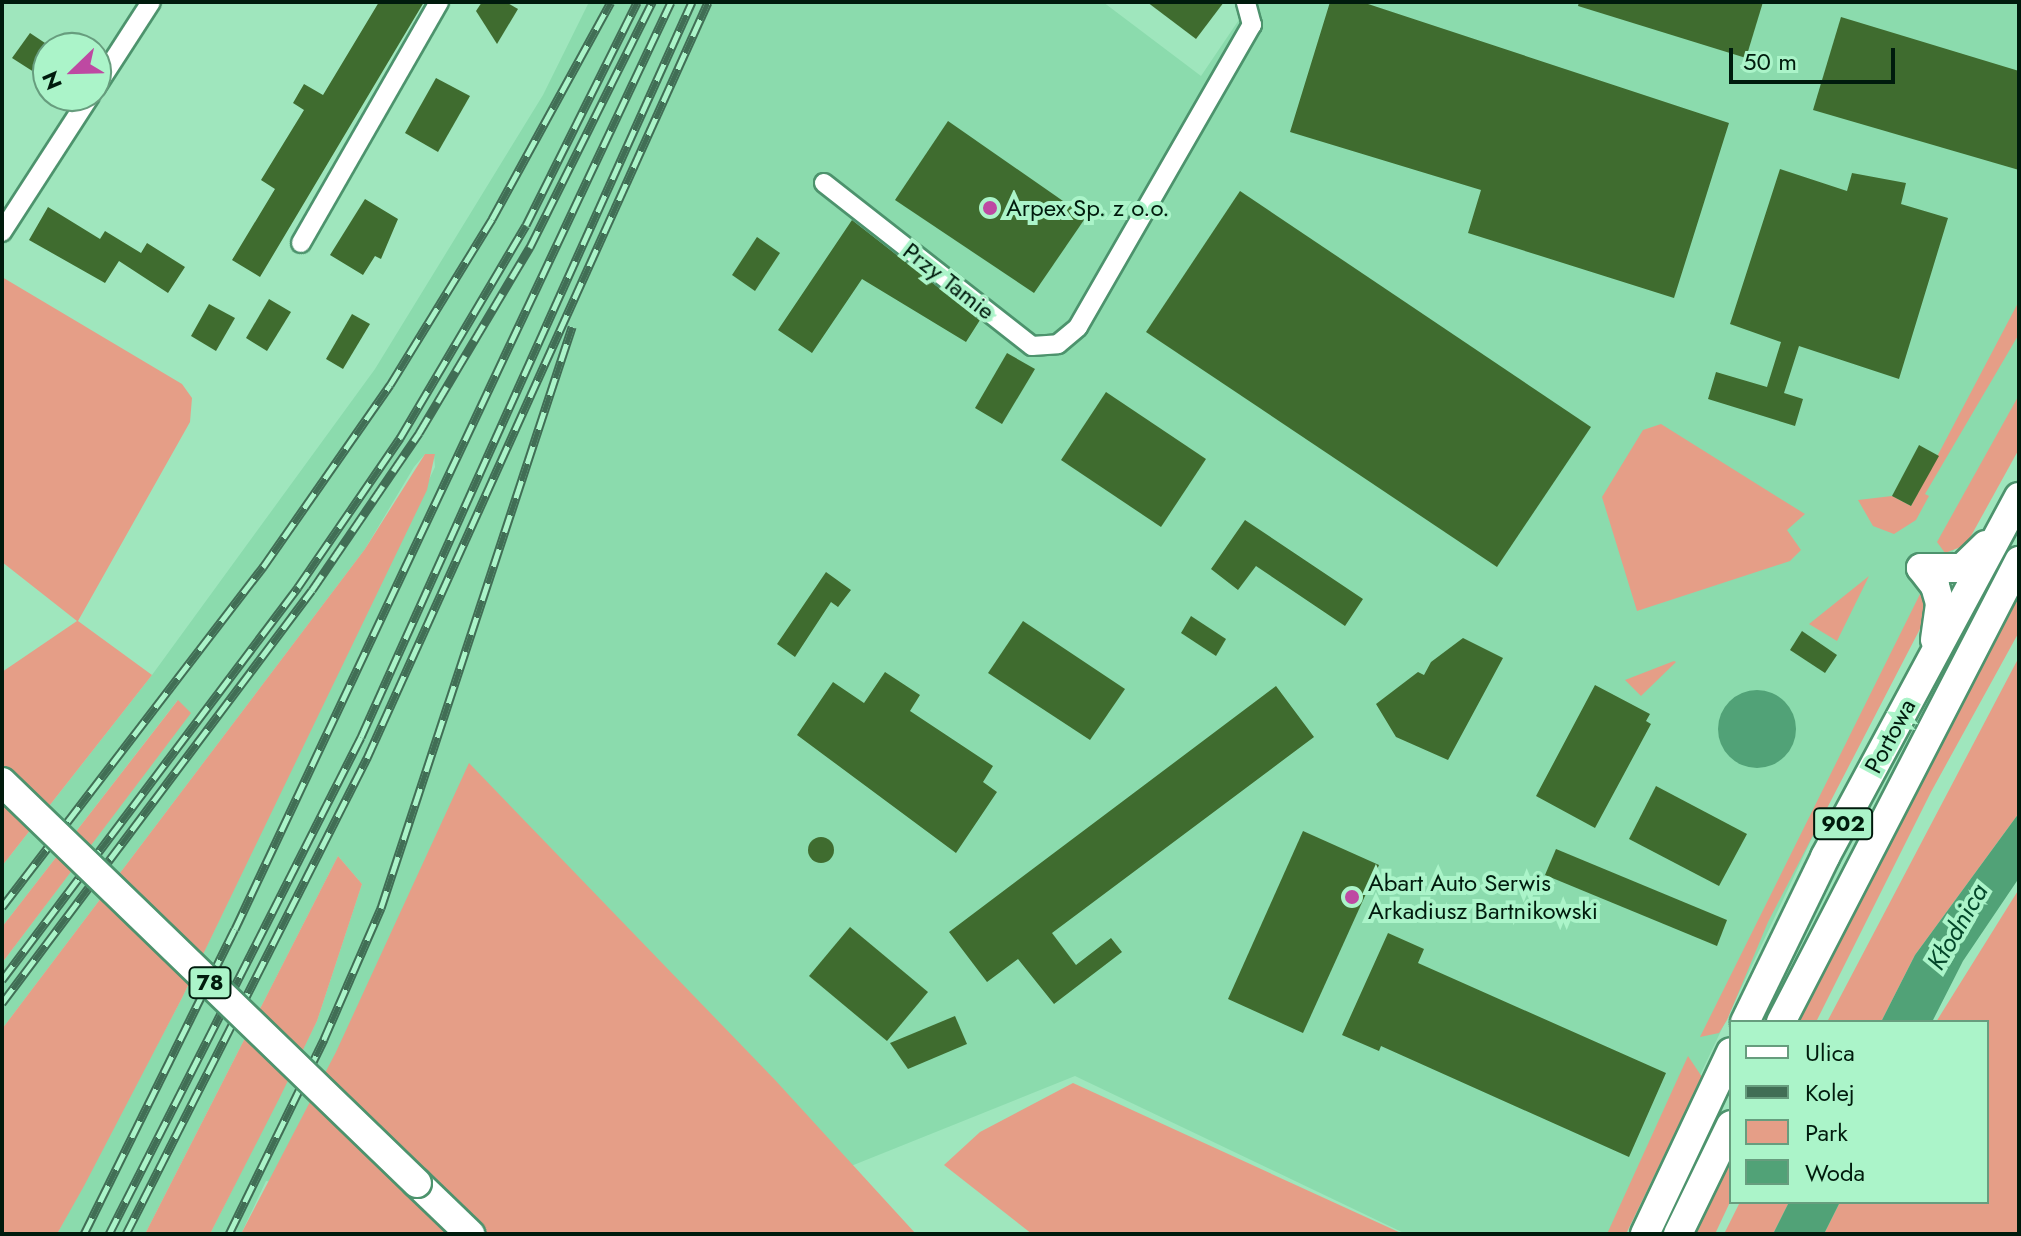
<!DOCTYPE html>
<html>
<head>
<meta charset="utf-8">
<style>
	body { margin:0 }
	#map { position:relative; width:2021px; height:1236px; overflow:hidden; background:#9fe6bd; font-family:Jost,sans-serif }
	div>[style] { position:absolute }
	.built>* { inset:0; background:#8bdbad }
	.green>* { inset:0; background:#e59e87 }
	.water>* { inset:0; background:#51a277 }
	.round { border-radius:50% }
	.building>* { inset:0; background:#3f6c2f }
	.roads { filter:drop-shadow(2px 0 #4d936d) drop-shadow(-2px 0 #4d936d) drop-shadow(0 2px #4d936d) drop-shadow(0 -2px #4d936d) }
	.street>* { height:18px; margin:-9px; padding:0 9px; transform-origin:9px; border-radius:9px; background:#fff }
	.primary>* { height:28px; margin:-14px; padding:0 14px; transform-origin:14px; border-radius:14px; background:#fff }
	.rail>* { height:9px; margin-top:-4.5px; transform-origin:0; background:repeating-linear-gradient(90deg,#abf4c9 0 18px,#416e55 0 36px); box-sizing:border-box; border-block:2px solid #416e55 }
	.bridges { filter:drop-shadow(2px 0 #4d936d) drop-shadow(-2px 0 #4d936d) drop-shadow(0 2px #4d936d) drop-shadow(0 -2px #4d936d) }
	.primary-bridge>* { height:28px; margin:-14px; padding:0 14px; transform-origin:14px; border-radius:14px; background:#fff }
	.dots>* { width:22px; height:22px; translate:-50% -50%; box-sizing:border-box; border:4px solid #abf4c9; border-radius:50% }
	span { translate:-50% -50%; white-space:nowrap; text-align:center; line-height:1.15; -webkit-text-stroke:8px #abf4c9; paint-order:stroke }
	.shield-label span { padding:2px 6px; background:#abf4c9; border:2px solid; border-radius:6px; -webkit-text-stroke-width:0 }
	.shield-label { font-size:22px; color:#001b0d; font-weight:700 }
	.poi-label { font-size:24px; color:#001b0d }
	.left { translate:0 -50%; text-align:left }
	.street-label { font-size:24px; color:#001b0d }
	.water-label { font-size:26px; color:#03472a; font-style:italic }
	.frame { position:absolute; inset:0; border:4px solid #001b0d; pointer-events:none }
	.legend { position:absolute; left:1729px; top:1020px; width:260px; height:184px; box-sizing:border-box; background:#abf4c9; border:2px solid #679d7e; margin:0; padding:10px 14px; list-style:none; font-size:24px; color:#001b0d }
	.legend li { display:flex; align-items:center; gap:16px; height:40px }
	.legend b { width:40px; border:2px solid #679d7e }
	.north { position:absolute; left:32px; top:32px; width:80px; height:80px; box-sizing:border-box; background:#abf4c9; border:2px solid #679d7e; border-radius:50%; rotate:247deg; font-size:22px; font-weight:700; line-height:32px; text-align:center; color:#001b0d }
	.north::after { content:''; display:block; margin:auto; width:28px; height:36px; background:#be49a2; clip-path:polygon(50% 0,100% 100%,50% 72%,0 100%) }
	.scale { position:absolute; left:1729px; top:48px; width:166px; height:36px; box-sizing:border-box; border:4px solid #001b0d; border-top:0; padding-left:10px; font-size:24px; line-height:28px; white-space:nowrap; color:#001b0d; -webkit-text-stroke:6px #abf4c9; paint-order:stroke }
</style>
</head>
<body>
<div id="map">
	<div class="built">
		<i style="clip-path:polygon(589px 2px,1103px 2px,1201px 76px,1251px 2px,2019px 2px,2019px 434px,1917px 616px,1625px 1234px,1406px 1234px,1075px 1076px,682px 1234px,266px 1181px,241px 1234px,210px 1234px,317px 1021px,362px 884px,338px 856px,145px 1234px,57px 1234px,182px 998px,435px 467px,434px 454px,425px 454px,414px 467px,365px 549px,2px 1029px,2px 963px,190px 713px,177px 701px,2px 927px,2px 866px,152px 675px,375px 369px,543px 95px)"></i>
	</div>
	<div class="green">
		<i style="clip-path:polygon(2px 277px,182px 384px,192px 398px,190px 422px,78px 621px,152px 675px,2px 866px,2px 672px,77px 621px,2px 562px)"></i>
		<i style="clip-path:polygon(2019px 301px,2019px 334px,1925px 494px,1929px 496px,1916px 520px,1894px 534px,1873px 526px,1858px 500px,1892px 496px,1911px 506px)"></i>
		<i style="clip-path:polygon(2019px 395px,2019px 449px,1966px 545px,1945px 553px,1937px 542px)"></i>
		<i style="clip-path:polygon(1661px 424px,1805px 514px,1787px 530px,1801px 550px,1790px 561px,1637px 611px,1602px 497px,1643px 430px)"></i>
		<i style="clip-path:polygon(425px 454px,435px 454px,427px 490px,182px 998px,84px 1186px,57px 1234px,2px 1234px,2px 1029px,365px 549px)"></i>
		<i style="clip-path:polygon(1869px 576px,1837px 641px,1809px 624px)"></i>
		<i style="clip-path:polygon(1922px 590px,1927px 605px,1921px 627px,1768px 922px,1727px 1020px,1719px 1033px,1700px 1037px)"></i>
		<i style="clip-path:polygon(2019px 592px,2019px 632px,1931px 792px,1816px 1022px,1796px 1022px)"></i>
		<i style="clip-path:polygon(2019px 657px,2019px 813px,1915px 955px,1881px 1022px,1827px 1022px)"></i>
		<i style="clip-path:polygon(1676px 662px,1641px 696px,1625px 680px,1674px 661px)"></i>
		<i style="clip-path:polygon(178px 700px,191px 713px,2px 963px,2px 927px)"></i>
		<i style="clip-path:polygon(469px 763px,776px 1081px,916px 1234px,241px 1234px,336px 1052px)"></i>
		<i style="clip-path:polygon(338px 856px,362px 884px,317px 1021px,280px 1097px,210px 1234px,145px 1234px)"></i>
		<i style="clip-path:polygon(2019px 889px,2019px 1234px,1824px 1234px,1840px 1202px,1987px 1202px,1987px 1022px,1936px 1022px)"></i>
		<i style="clip-path:polygon(1688px 1056px,1702px 1077px,1626px 1234px,1607px 1234px)"></i>
		<i style="clip-path:polygon(1073px 1083px,1403px 1234px,1032px 1234px,944px 1165px,980px 1132px)"></i>
		<i style="clip-path:polygon(1731px 1153px,1731px 1200px,1715px 1234px,1691px 1234px)"></i>
		<i style="clip-path:polygon(1740px 1202px,1789px 1202px,1773px 1234px,1724px 1234px)"></i>
	</div>
	<div class="water">
		<i class="round" style="left:1718px;top:690px;width:78px;height:78px"></i>
		<i style="clip-path:polygon(2019px 813px,2019px 878px,1963px 961px,1932px 1022px,1881px 1022px,1915px 955px)"></i>
		<i style="clip-path:polygon(1789px 1202px,1840px 1202px,1824px 1234px,1773px 1234px)"></i>
	</div>
	<div class="building">
		<i style="clip-path:polygon(379px 2px,424px 2px,260px 277px,232px 260px,275px 189px,261px 180px,304px 110px,293px 103px,304px 84px,323px 95px)"></i>
		<i style="clip-path:polygon(482px 2px,506px 2px,518px 9px,497px 44px,476px 11px)"></i>
		<i style="clip-path:polygon(1147px 2px,1224px 2px,1196px 39px)"></i>
		<i style="clip-path:polygon(1330px 2px,1362px 2px,1729px 123px,1674px 298px,1468px 233px,1481px 190px,1290px 132px)"></i>
		<i style="clip-path:polygon(1579px 2px,1763px 2px,1746px 58px,1578px 6px)"></i>
		<i style="clip-path:polygon(1841px 17px,2019px 71px,2019px 170px,1813px 110px)"></i>
		<i style="clip-path:polygon(30px 33px,48px 45px,48px 81px,12px 58px)"></i>
		<i style="clip-path:polygon(436px 78px,470px 96px,438px 152px,405px 133px)"></i>
		<i style="clip-path:polygon(948px 121px,1086px 217px,1034px 293px,895px 200px)"></i>
		<i style="clip-path:polygon(1780px 169px,1847px 191px,1852px 173px,1906px 183px,1901px 204px,1948px 218px,1899px 379px,1799px 346px,1784px 393px,1803px 399px,1795px 426px,1708px 399px,1716px 372px,1767px 387px,1781px 342px,1730px 324px)"></i>
		<i style="clip-path:polygon(1240px 191px,1591px 427px,1497px 567px,1146px 332px)"></i>
		<i style="clip-path:polygon(365px 199px,398px 219px,381px 259px,375px 256px,363px 275px,330px 255px)"></i>
		<i style="clip-path:polygon(48px 207px,100px 239px,105px 231px,141px 253px,147px 243px,185px 267px,168px 293px,119px 261px,105px 283px,29px 240px)"></i>
		<i style="clip-path:polygon(852px 220px,980px 320px,966px 342px,862px 279px,812px 353px,778px 330px)"></i>
		<i style="clip-path:polygon(757px 237px,780px 253px,755px 291px,732px 275px)"></i>
		<i style="clip-path:polygon(269px 299px,291px 312px,267px 351px,246px 338px)"></i>
		<i style="clip-path:polygon(209px 304px,235px 318px,216px 351px,191px 336px)"></i>
		<i style="clip-path:polygon(352px 314px,370px 324px,343px 369px,326px 359px)"></i>
		<i style="clip-path:polygon(1007px 353px,1035px 369px,1002px 424px,975px 408px)"></i>
		<i style="clip-path:polygon(1106px 392px,1206px 459px,1161px 527px,1061px 460px)"></i>
		<i style="clip-path:polygon(1919px 445px,1939px 456px,1911px 506px,1892px 496px)"></i>
		<i style="clip-path:polygon(1245px 520px,1363px 599px,1345px 626px,1256px 566px,1238px 590px,1211px 569px)"></i>
		<i style="clip-path:polygon(826px 572px,851px 590px,838px 607px,831px 602px,795px 657px,777px 644px)"></i>
		<i style="clip-path:polygon(1191px 616px,1226px 639px,1216px 656px,1181px 633px)"></i>
		<i style="clip-path:polygon(1023px 621px,1125px 689px,1090px 740px,988px 673px)"></i>
		<i style="clip-path:polygon(1802px 631px,1837px 655px,1825px 673px,1790px 650px)"></i>
		<i style="clip-path:polygon(1463px 638px,1503px 658px,1448px 760px,1396px 737px,1376px 704px,1418px 672px,1424px 675px,1431px 662px)"></i>
		<i style="clip-path:polygon(885px 672px,920px 695px,910px 711px,993px 766px,983px 782px,997px 792px,956px 853px,797px 735px,833px 682px,864px 703px)"></i>
		<i style="clip-path:polygon(1595px 685px,1650px 714px,1646px 721px,1651px 724px,1595px 828px,1536px 796px)"></i>
		<i style="clip-path:polygon(1276px 686px,1314px 737px,1052px 933px,1076px 965px,1111px 938px,1122px 952px,1054px 1004px,1018px 959px,987px 982px,949px 932px)"></i>
		<i style="clip-path:polygon(1656px 786px,1747px 834px,1719px 886px,1629px 839px)"></i>
		<i style="clip-path:polygon(1303px 831px,1379px 865px,1303px 1033px,1228px 999px)"></i>
		<i class="round" style="left:808px;top:837px;width:26px;height:26px"></i>
		<i style="clip-path:polygon(1556px 849px,1727px 920px,1717px 946px,1545px 875px)"></i>
		<i style="clip-path:polygon(850px 927px,928px 992px,887px 1041px,809px 976px)"></i>
		<i style="clip-path:polygon(1388px 933px,1424px 949px,1418px 963px,1666px 1073px,1629px 1157px,1381px 1046px,1379px 1051px,1342px 1035px)"></i>
		<i style="clip-path:polygon(955px 1016px,967px 1044px,908px 1069px,890px 1043px)"></i>
	</div>
	<div class="roads">
		<div class="street">
			<i style="left:96px;top:87px;width:101px;rotate:-57.1deg"></i>
			<i style="left:824px;top:183px;width:264px;rotate:38.1deg"></i>
			<i style="left:1032px;top:346px;width:26px;rotate:-4deg"></i>
			<i style="left:1058px;top:344px;width:26px;rotate:-40deg"></i>
			<i style="left:1078px;top:327px;width:349px;rotate:-60.1deg"></i>
			<i style="left:1252px;top:25px;width:24px;rotate:-105deg"></i>
			<i style="left:2px;top:232px;width:162px;rotate:-57.1deg"></i>
			<i style="left:301px;top:243px;width:278px;rotate:-60.2deg"></i>
		</div>
		<div class="primary">
			<i style="left:1921px;top:568px;width:23px;rotate:52deg"></i>
			<i style="left:1935px;top:586px;width:19px;rotate:74deg"></i>
			<i style="left:1940px;top:604px;width:36px;rotate:98deg"></i>
			<i style="left:1921px;top:568px;width:41px"></i>
			<i style="left:1962px;top:568px;width:33px;rotate:-44deg"></i>
			<i style="left:1745px;top:1022px;width:183px;rotate:-64.1deg"></i>
			<i style="left:1825px;top:857px;width:409px;rotate:-61.7deg"></i>
			<i style="left:1781px;top:1022px;width:519px;rotate:-62.69deg"></i>
			<i style="left:417px;top:1183px;width:74px;rotate:43.9deg"></i>
			<i style="left:1645px;top:1234px;width:201px;rotate:-64.7deg"></i>
			<i style="left:1678px;top:1234px;width:121px;rotate:-64.1deg"></i>
		</div>
	</div>
	<div class="rail">
		<i style="left:2px;top:907px;width:429px;rotate:-52.5deg"></i>
		<i style="left:263px;top:567px;width:222px;rotate:-55.1deg"></i>
		<i style="left:390px;top:385px;width:195px;rotate:-58.4deg"></i>
		<i style="left:492px;top:219px;width:247px;rotate:-61.3deg"></i>
		<i style="left:2px;top:980px;width:492px;rotate:-53deg"></i>
		<i style="left:298px;top:587px;width:181px;rotate:-55.6deg"></i>
		<i style="left:400px;top:438px;width:247px;rotate:-59.4deg"></i>
		<i style="left:526px;top:225px;width:249px;rotate:-63.5deg"></i>
		<i style="left:2px;top:1003px;width:516px;rotate:-53.11deg"></i>
		<i style="left:312px;top:590px;width:190px;rotate:-55.7deg"></i>
		<i style="left:419px;top:433px;width:217px;rotate:-59.2deg"></i>
		<i style="left:530px;top:247px;width:274px;rotate:-63.5deg"></i>
		<i style="left:84px;top:1234px;width:340px;rotate:-63.7deg"></i>
		<i style="left:235px;top:929px;width:1024px;rotate:-64.81deg"></i>
		<i style="left:109px;top:1234px;width:557px;rotate:-63.11deg"></i>
		<i style="left:361px;top:737px;width:806px;rotate:-65.76deg"></i>
		<i style="left:126px;top:1234px;width:534px;rotate:-63.15deg"></i>
		<i style="left:367px;top:758px;width:829px;rotate:-65.72deg"></i>
		<i style="left:229px;top:1234px;width:217px;rotate:-64deg"></i>
		<i style="left:324px;top:1039px;width:143px;rotate:-66.5deg"></i>
		<i style="left:381px;top:908px;width:612px;rotate:-71.8deg"></i>
	</div>
	<div class="bridges">
		<div class="primary-bridge">
			<i style="left:2px;top:782px;width:577px;rotate:44.02deg"></i>
		</div>
	</div>
	<div class="dots">
		<i style="left:990px;top:208px;background:#be49a2"></i>
		<i style="left:1352px;top:897px;background:#be49a2"></i>
	</div>
	<div class="shield-label">
		<span style="left:1843px;top:824px">902</span>
		<span style="left:210px;top:983px">78</span>
	</div>
	<div class="poi-label">
		<span class="left" style="left:1006px;top:208px">Arpex Sp. z o.o.</span>
		<span class="left" style="left:1368px;top:897px">Abart Auto Serwis<br>Arkadiusz Bartnikowski</span>
	</div>
	<div class="street-label">
		<span style="left:949px;top:281px;rotate:38deg">Przy Tamie</span>
		<span style="left:1890px;top:736px;rotate:-62deg">Portowa</span>
	</div>
	<div class="water-label">
		<span style="left:1958px;top:927px;rotate:-60deg">Kłodnica</span>
	</div>
	<div class="frame"></div>
	<ul class="legend">
	<li><b style="height:10px;background:#fff"></b>Ulica</li>
	<li><b style="height:10px;background:#416e55"></b>Kolej</li>
	<li><b style="height:22px;background:#e59e87"></b>Park</li>
	<li><b style="height:22px;background:#51a277"></b>Woda</li>
	</ul>
	<div class="north">N</div>
	<div class="scale">50 m</div>
</div>
</body>
</html>
